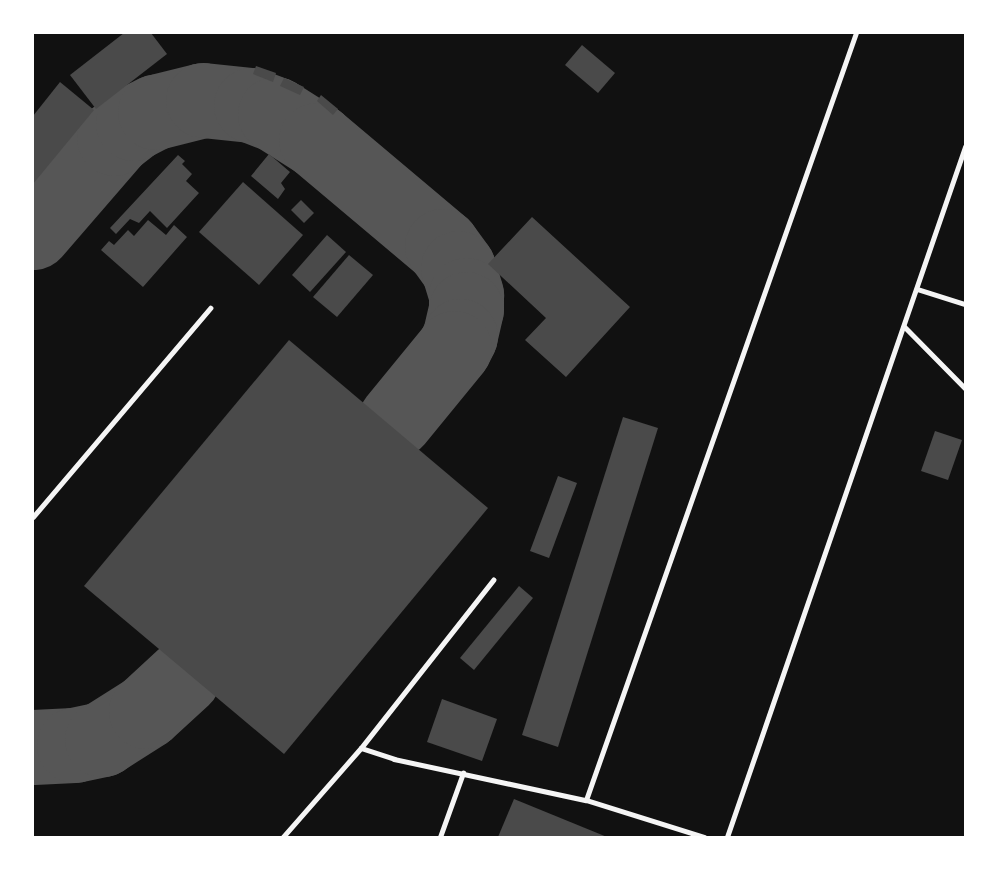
<!DOCTYPE html>
<html>
<head>
<meta charset="utf-8">
<style>
	body { margin:0 }
	#map { position:relative; width:998px; height:870px; overflow:hidden; background:#111; font-family:"Golos Text",sans-serif }
	div>[style] { position:absolute }
	.taxiway>* { height:75px; margin:-37.5px; padding:0 37.5px; transform-origin:37.5px; border-radius:37.5px; background:#565656 }
	.building>* { inset:0; background:#4a4a4a }
	.service>* { height:4.5px; margin:-2.25px; padding:0 2.25px; transform-origin:2.25px; border-radius:2.25px; background:#f5f5f5 }
	span { translate:-50% -50%; white-space:nowrap; text-align:center; line-height:1.15; -webkit-text-stroke:4.5px #fff; paint-order:stroke }
	.frame { position:absolute; inset:0; border:34px solid #fff; pointer-events:none }
</style>
</head>
<body>
<div id="map">
	<div class="taxiway">
		<i style="left:33px;top:232px;width:124px;rotate:-49.2deg"></i>
		<i style="left:114px;top:138px;width:24px;rotate:-38deg"></i>
		<i style="left:133px;top:123px;width:25px;rotate:-27deg"></i>
		<i style="left:155px;top:112px;width:49px;rotate:-14deg"></i>
		<i style="left:203px;top:100px;width:48px;rotate:5.9deg"></i>
		<i style="left:251px;top:105px;width:26px;rotate:21deg"></i>
		<i style="left:275px;top:114px;width:49px;rotate:32.4deg"></i>
		<i style="left:316px;top:140px;width:165px;rotate:40.1deg"></i>
		<i style="left:442px;top:246px;width:27px;rotate:54deg"></i>
		<i style="left:458px;top:268px;width:28px;rotate:73deg"></i>
		<i style="left:466px;top:295px;width:14px;rotate:90deg"></i>
		<i style="left:466px;top:309px;width:28px;rotate:103deg"></i>
		<i style="left:460px;top:336px;width:13px;rotate:117deg"></i>
		<i style="left:454px;top:348px;width:93px;rotate:129.3deg"></i>
		<i style="left:33px;top:747px;width:41px;rotate:-2.8deg"></i>
		<i style="left:74px;top:745px;width:29px;rotate:-12deg"></i>
		<i style="left:102px;top:739px;width:52px;rotate:-32.5deg"></i>
		<i style="left:146px;top:711px;width:50px;rotate:-42.6deg"></i>
	</div>
	<div class="building">
		<i style="clip-path:polygon(124px 33px,151px 33px,167px 54px,96px 109px,70px 75px)"></i>
		<i style="clip-path:polygon(582px 45px,615px 73px,598px 93px,565px 65px)"></i>
		<i style="clip-path:polygon(256px 66px,276px 73px,273px 82px,253px 74px)"></i>
		<i style="clip-path:polygon(284px 78px,304px 87px,300px 95px,280px 86px)"></i>
		<i style="clip-path:polygon(60px 82px,94px 110px,33px 184px,33px 116px)"></i>
		<i style="clip-path:polygon(321px 95px,338px 109px,333px 115px,317px 101px)"></i>
		<i style="clip-path:polygon(269px 154px,290px 172px,281px 183px,285px 189px,278px 199px,251px 176px)"></i>
		<i style="clip-path:polygon(178px 155px,185px 161px,182px 164px,192px 174px,186px 181px,199px 193px,167px 228px,150px 211px,139px 223px,130px 219px,116px 234px,110px 228px)"></i>
		<i style="clip-path:polygon(243px 182px,303px 235px,259px 285px,199px 232px)"></i>
		<i style="clip-path:polygon(301px 200px,314px 213px,304px 223px,291px 210px)"></i>
		<i style="clip-path:polygon(532px 217px,630px 307px,566px 377px,525px 340px,546px 318px,488px 264px)"></i>
		<i style="clip-path:polygon(148px 220px,166px 235px,174px 225px,187px 237px,143px 287px,101px 250px,109px 241px,114px 245px,128px 230px,134px 236px)"></i>
		<i style="clip-path:polygon(327px 235px,346px 252px,310px 292px,292px 275px)"></i>
		<i style="clip-path:polygon(349px 255px,373px 275px,337px 317px,313px 297px)"></i>
		<i style="clip-path:polygon(289px 340px,488px 508px,284px 754px,84px 586px)"></i>
		<i style="clip-path:polygon(623px 417px,658px 428px,558px 747px,522px 735px)"></i>
		<i style="clip-path:polygon(935px 431px,962px 440px,948px 480px,921px 471px)"></i>
		<i style="clip-path:polygon(558px 476px,577px 483px,549px 558px,530px 551px)"></i>
		<i style="clip-path:polygon(519px 586px,533px 598px,474px 670px,460px 658px)"></i>
		<i style="clip-path:polygon(442px 699px,497px 719px,482px 761px,427px 742px)"></i>
		<i style="clip-path:polygon(514px 799px,607px 837px,498px 837px)"></i>
	</div>
	<div class="service">
		<i style="left:917px;top:289px;width:50px;rotate:17.4deg"></i>
		<i style="left:904px;top:326px;width:87px;rotate:45.5deg"></i>
		<i style="left:33px;top:517px;width:274px;rotate:-49.7deg"></i>
		<i style="left:361px;top:748px;width:214px;rotate:-51.8deg"></i>
		<i style="left:586px;top:800px;width:813px;rotate:-70.61deg"></i>
		<i style="left:283px;top:837px;width:118px;rotate:-48.8deg"></i>
		<i style="left:361px;top:748px;width:35px;rotate:18deg"></i>
		<i style="left:394px;top:759px;width:196px;rotate:12.1deg"></i>
		<i style="left:586px;top:800px;width:124px;rotate:17.4deg"></i>
		<i style="left:440px;top:837px;width:68px;rotate:-70.2deg"></i>
		<i style="left:727px;top:837px;width:730px;rotate:-70.97deg"></i>
	</div>
	<div class="frame"></div>
</div>
</body>
</html>
